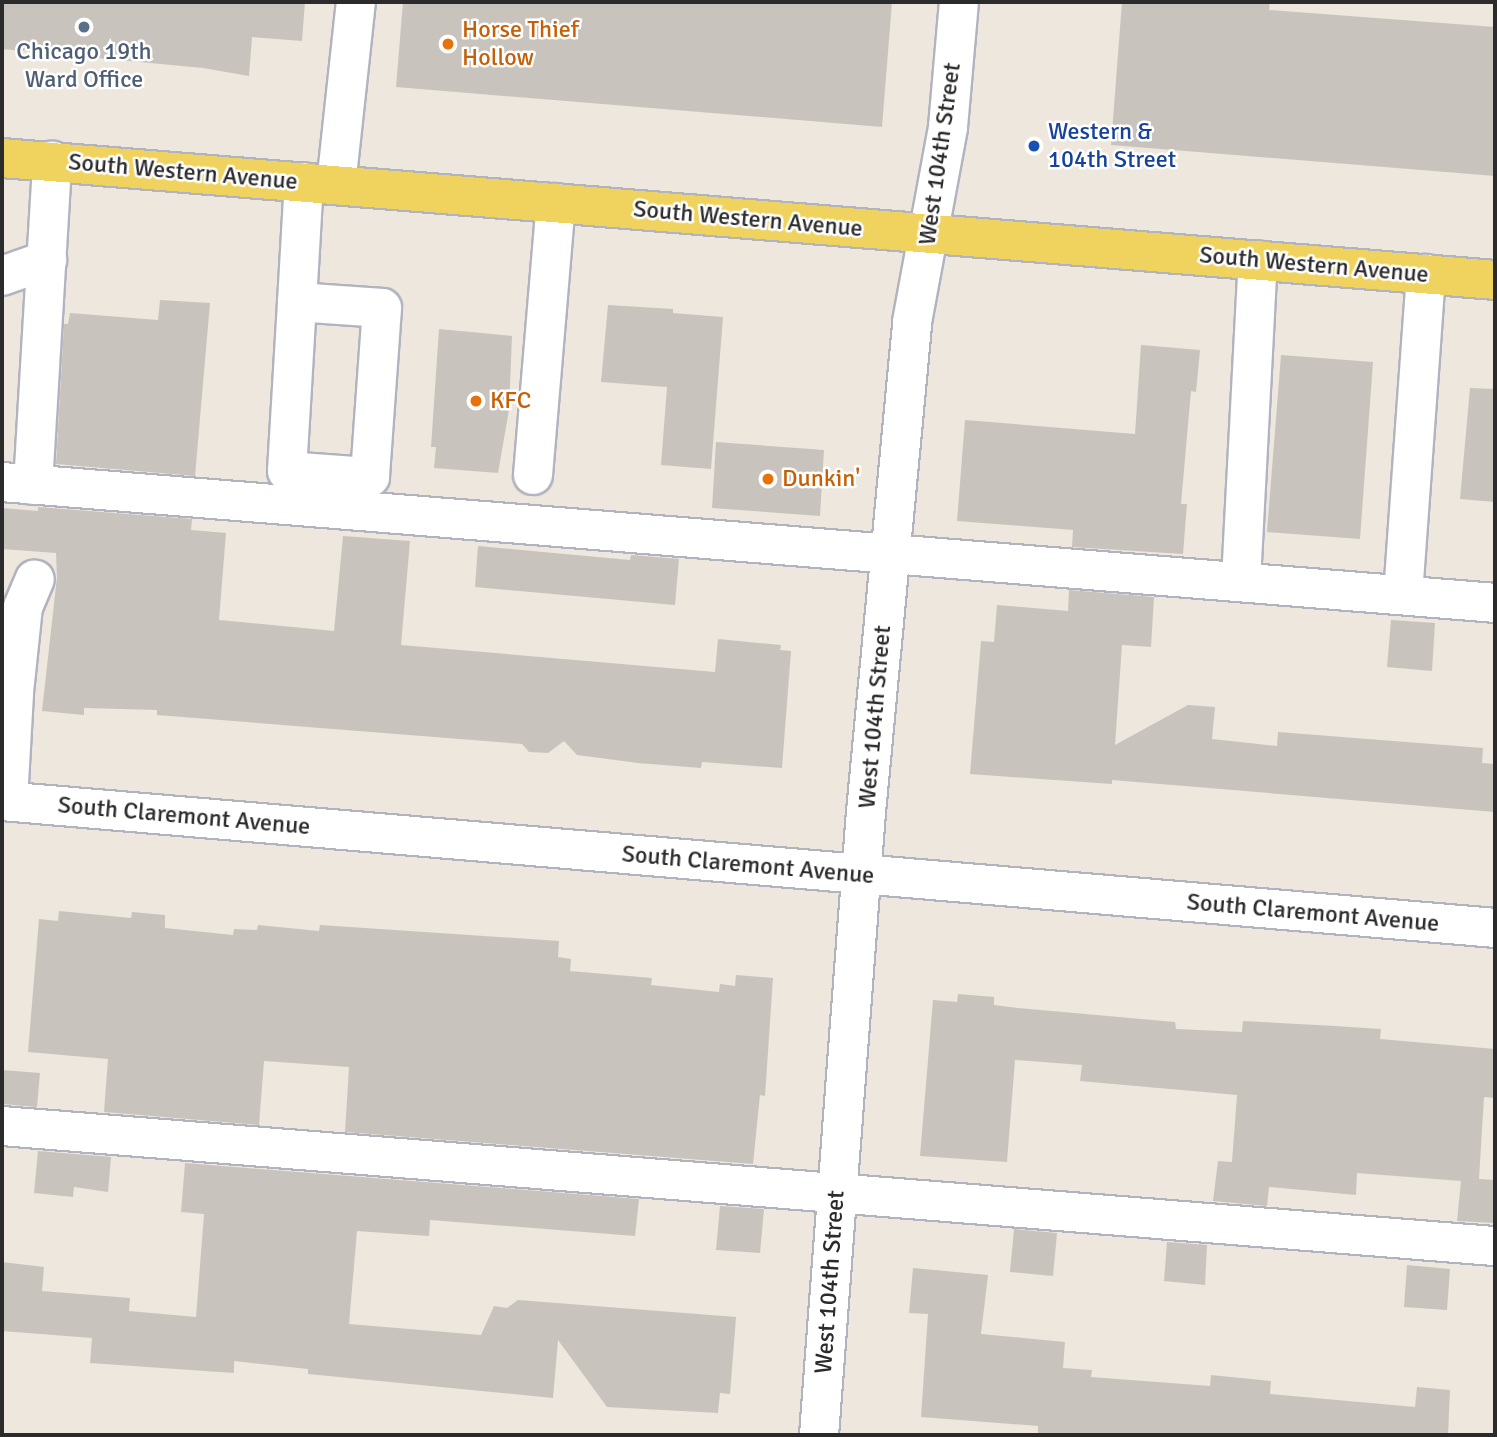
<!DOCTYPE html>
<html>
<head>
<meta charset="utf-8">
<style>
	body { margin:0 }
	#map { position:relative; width:1497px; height:1437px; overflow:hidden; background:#ede7dd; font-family:Signika,sans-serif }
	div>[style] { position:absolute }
	.building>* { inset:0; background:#c8c4bd }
	.roads { filter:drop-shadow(2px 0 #b1b3bf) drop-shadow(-2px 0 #b1b3bf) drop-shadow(0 2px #b1b3bf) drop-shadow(0 -2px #b1b3bf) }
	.minor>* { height:38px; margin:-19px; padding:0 19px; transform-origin:19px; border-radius:19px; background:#fff }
	.major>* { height:38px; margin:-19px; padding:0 19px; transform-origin:19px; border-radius:19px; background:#f0d35f }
	.dots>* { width:19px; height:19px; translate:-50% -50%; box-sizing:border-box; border:4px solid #fff; border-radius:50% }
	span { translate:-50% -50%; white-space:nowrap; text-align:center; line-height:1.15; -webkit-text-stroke:5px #fff; paint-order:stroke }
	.food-label { font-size:24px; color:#c56008 }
	.left { translate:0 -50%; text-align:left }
	.service-label { font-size:24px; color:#4e5e75 }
	.transit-label { font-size:24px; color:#164399 }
	.street-label { font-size:24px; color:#2b2b2b }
	.frame { position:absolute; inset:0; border:4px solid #2b2b2b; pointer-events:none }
</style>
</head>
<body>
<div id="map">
	<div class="building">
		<i style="clip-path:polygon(2px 2px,305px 2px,302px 41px,252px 37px,249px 76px,203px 68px,2px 49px)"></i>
		<i style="clip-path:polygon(403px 2px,892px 2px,882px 127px,396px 87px)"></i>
		<i style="clip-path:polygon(1122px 2px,1270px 2px,1269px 10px,1495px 27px,1495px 176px,1111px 145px)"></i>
		<i style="clip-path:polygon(160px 300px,210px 303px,195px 476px,56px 464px,64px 324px,68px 324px,70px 313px,158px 320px)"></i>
		<i style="clip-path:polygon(608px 305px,673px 309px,673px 313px,723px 317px,711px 469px,661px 465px,667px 387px,601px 382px)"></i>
		<i style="clip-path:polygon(439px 329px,512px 336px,509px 410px,498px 473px,434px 468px,436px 447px,431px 447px)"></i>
		<i style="clip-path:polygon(1141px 345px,1200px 350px,1196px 392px,1191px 391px,1181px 504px,1187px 504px,1183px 554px,1072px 547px,1073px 530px,957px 521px,965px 420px,1135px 434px)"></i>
		<i style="clip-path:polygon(1281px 355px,1373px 362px,1360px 539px,1267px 532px)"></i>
		<i style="clip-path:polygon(1470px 388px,1495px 389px,1495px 502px,1460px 499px)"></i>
		<i style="clip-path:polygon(716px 442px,824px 450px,820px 516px,712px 508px)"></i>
		<i style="clip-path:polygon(38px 507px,192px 519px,191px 530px,226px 533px,219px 620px,334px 631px,343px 536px,410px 541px,401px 645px,715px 672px,718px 639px,781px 645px,780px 650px,791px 651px,782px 768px,702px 762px,701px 768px,638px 763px,577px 755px,564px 741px,548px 753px,529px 752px,522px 744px,157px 715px,157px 710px,84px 708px,84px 715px,42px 711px,57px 577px,56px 553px,2px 549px,2px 508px,38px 511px)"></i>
		<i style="clip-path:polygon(478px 546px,630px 560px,631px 555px,679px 559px,675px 605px,475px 587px)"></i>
		<i style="clip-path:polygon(1069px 590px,1154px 597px,1151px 647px,1122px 645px,1115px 745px,1188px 705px,1215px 707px,1212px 739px,1277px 746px,1278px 732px,1483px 748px,1482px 763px,1495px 764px,1495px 812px,1112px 780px,1112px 784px,970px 774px,981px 641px,994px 642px,997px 605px,1068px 611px)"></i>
		<i style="clip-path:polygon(1391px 620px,1435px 623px,1432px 671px,1387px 667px)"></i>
		<i style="clip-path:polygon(59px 911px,131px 918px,132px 912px,165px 915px,165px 928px,233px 935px,234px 929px,257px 930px,258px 925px,319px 931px,320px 925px,559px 941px,558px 957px,571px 959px,570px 971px,652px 978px,651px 985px,719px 992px,720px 984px,735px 986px,736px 975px,773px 978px,765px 1096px,760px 1095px,753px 1164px,345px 1132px,349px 1067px,264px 1061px,259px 1125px,104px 1112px,108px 1059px,28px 1052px,39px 919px,58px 921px)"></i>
		<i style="clip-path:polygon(958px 994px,994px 997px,994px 1005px,1018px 1008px,1175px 1022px,1176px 1029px,1242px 1032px,1243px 1021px,1335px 1026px,1381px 1029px,1380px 1039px,1495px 1049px,1495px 1098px,1484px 1097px,1479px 1179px,1495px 1180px,1495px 1223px,1457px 1221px,1461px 1181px,1357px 1173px,1356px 1195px,1269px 1187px,1267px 1206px,1213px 1201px,1218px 1161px,1232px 1162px,1237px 1095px,1080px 1081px,1082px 1065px,1015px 1060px,1007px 1162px,920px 1156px,933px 1000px,957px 1002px)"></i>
		<i style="clip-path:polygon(2px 1070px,40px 1073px,37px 1107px,2px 1104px)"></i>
		<i style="clip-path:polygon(38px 1151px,111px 1157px,108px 1192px,74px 1187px,73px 1197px,34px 1193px)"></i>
		<i style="clip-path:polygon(185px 1163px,639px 1199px,635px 1236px,430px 1220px,429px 1236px,357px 1231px,349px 1324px,481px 1335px,494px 1306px,507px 1308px,518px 1300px,736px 1317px,730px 1394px,720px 1393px,718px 1413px,607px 1407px,558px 1340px,553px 1398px,308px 1374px,308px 1369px,234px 1361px,234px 1373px,90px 1363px,92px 1338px,2px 1331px,2px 1262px,44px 1267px,42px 1291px,130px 1298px,129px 1311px,196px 1317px,204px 1214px,181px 1212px)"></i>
		<i style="clip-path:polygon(720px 1206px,764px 1209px,760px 1253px,716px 1250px)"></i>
		<i style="clip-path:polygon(1014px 1229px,1057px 1233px,1053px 1276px,1010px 1272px)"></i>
		<i style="clip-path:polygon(1167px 1242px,1207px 1245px,1205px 1285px,1164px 1281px)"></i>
		<i style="clip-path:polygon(1407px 1265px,1450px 1269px,1447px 1310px,1404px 1307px)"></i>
		<i style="clip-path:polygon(913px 1268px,988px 1275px,981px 1334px,1065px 1342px,1063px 1368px,1092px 1370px,1091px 1377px,1210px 1386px,1211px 1375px,1271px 1381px,1270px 1394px,1415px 1407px,1417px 1387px,1450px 1390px,1448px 1435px,1038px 1435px,1038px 1426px,921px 1417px,928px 1314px,909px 1313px)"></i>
	</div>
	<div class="roads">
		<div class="minor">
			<i style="left:336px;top:185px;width:184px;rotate:-83.8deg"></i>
			<i style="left:2px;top:276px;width:48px;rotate:-19.6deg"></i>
			<i style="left:297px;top:302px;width:85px;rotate:4deg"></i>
			<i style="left:382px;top:308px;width:169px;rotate:94.1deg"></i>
			<i style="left:370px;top:477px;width:83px;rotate:-175.9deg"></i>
			<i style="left:287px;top:471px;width:169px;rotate:-86.6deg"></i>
			<i style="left:297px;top:302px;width:120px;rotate:-86.7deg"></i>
			<i style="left:533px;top:475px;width:273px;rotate:-85.2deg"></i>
			<i style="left:2px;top:482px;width:1498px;rotate:4.63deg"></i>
			<i style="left:33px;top:485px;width:325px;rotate:-86.6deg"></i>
			<i style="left:1241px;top:581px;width:321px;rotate:-87deg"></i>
			<i style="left:1403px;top:595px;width:322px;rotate:-85.9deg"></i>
			<i style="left:2px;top:801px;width:1498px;rotate:4.86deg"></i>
			<i style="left:8px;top:801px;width:109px;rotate:-86.8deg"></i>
			<i style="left:14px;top:692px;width:85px;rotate:-84deg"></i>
			<i style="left:23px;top:607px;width:30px;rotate:-67deg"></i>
			<i style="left:2px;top:1126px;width:1498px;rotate:4.6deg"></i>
			<i style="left:819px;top:1435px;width:625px;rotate:-85.69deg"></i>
			<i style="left:866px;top:812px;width:492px;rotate:-84.6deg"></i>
			<i style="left:912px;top:322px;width:198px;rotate:-79.5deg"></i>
			<i style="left:948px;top:127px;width:125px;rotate:-85deg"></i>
		</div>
		<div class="major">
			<i style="left:2px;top:158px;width:1498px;rotate:4.67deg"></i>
		</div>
	</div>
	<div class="dots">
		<i style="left:84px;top:27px;background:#5c6f8a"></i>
		<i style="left:448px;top:44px;background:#e8710a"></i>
		<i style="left:1034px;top:146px;background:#1a4fb4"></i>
		<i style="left:476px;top:401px;background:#e8710a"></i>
		<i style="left:768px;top:479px;background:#e8710a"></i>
	</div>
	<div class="food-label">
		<span class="left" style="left:462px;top:44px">Horse Thief<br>Hollow</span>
		<span class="left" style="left:490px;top:401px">KFC</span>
		<span class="left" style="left:782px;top:479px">Dunkin'</span>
	</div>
	<div class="service-label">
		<span style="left:84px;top:66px">Chicago 19th<br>Ward Office</span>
	</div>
	<div class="transit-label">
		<span class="left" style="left:1048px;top:146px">Western &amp;<br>104th Street</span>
	</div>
	<div class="street-label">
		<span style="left:940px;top:154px;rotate:-82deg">West 104th Street</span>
		<span style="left:183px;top:172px;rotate:5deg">South Western Avenue</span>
		<span style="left:748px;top:219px;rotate:5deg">South Western Avenue</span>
		<span style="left:1314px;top:265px;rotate:5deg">South Western Avenue</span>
		<span style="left:875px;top:717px;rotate:-85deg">West 104th Street</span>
		<span style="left:184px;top:816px;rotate:5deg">South Claremont Avenue</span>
		<span style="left:748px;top:865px;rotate:5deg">South Claremont Avenue</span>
		<span style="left:1313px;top:913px;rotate:5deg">South Claremont Avenue</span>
		<span style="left:830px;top:1282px;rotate:-86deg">West 104th Street</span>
	</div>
	<div class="frame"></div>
</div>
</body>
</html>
